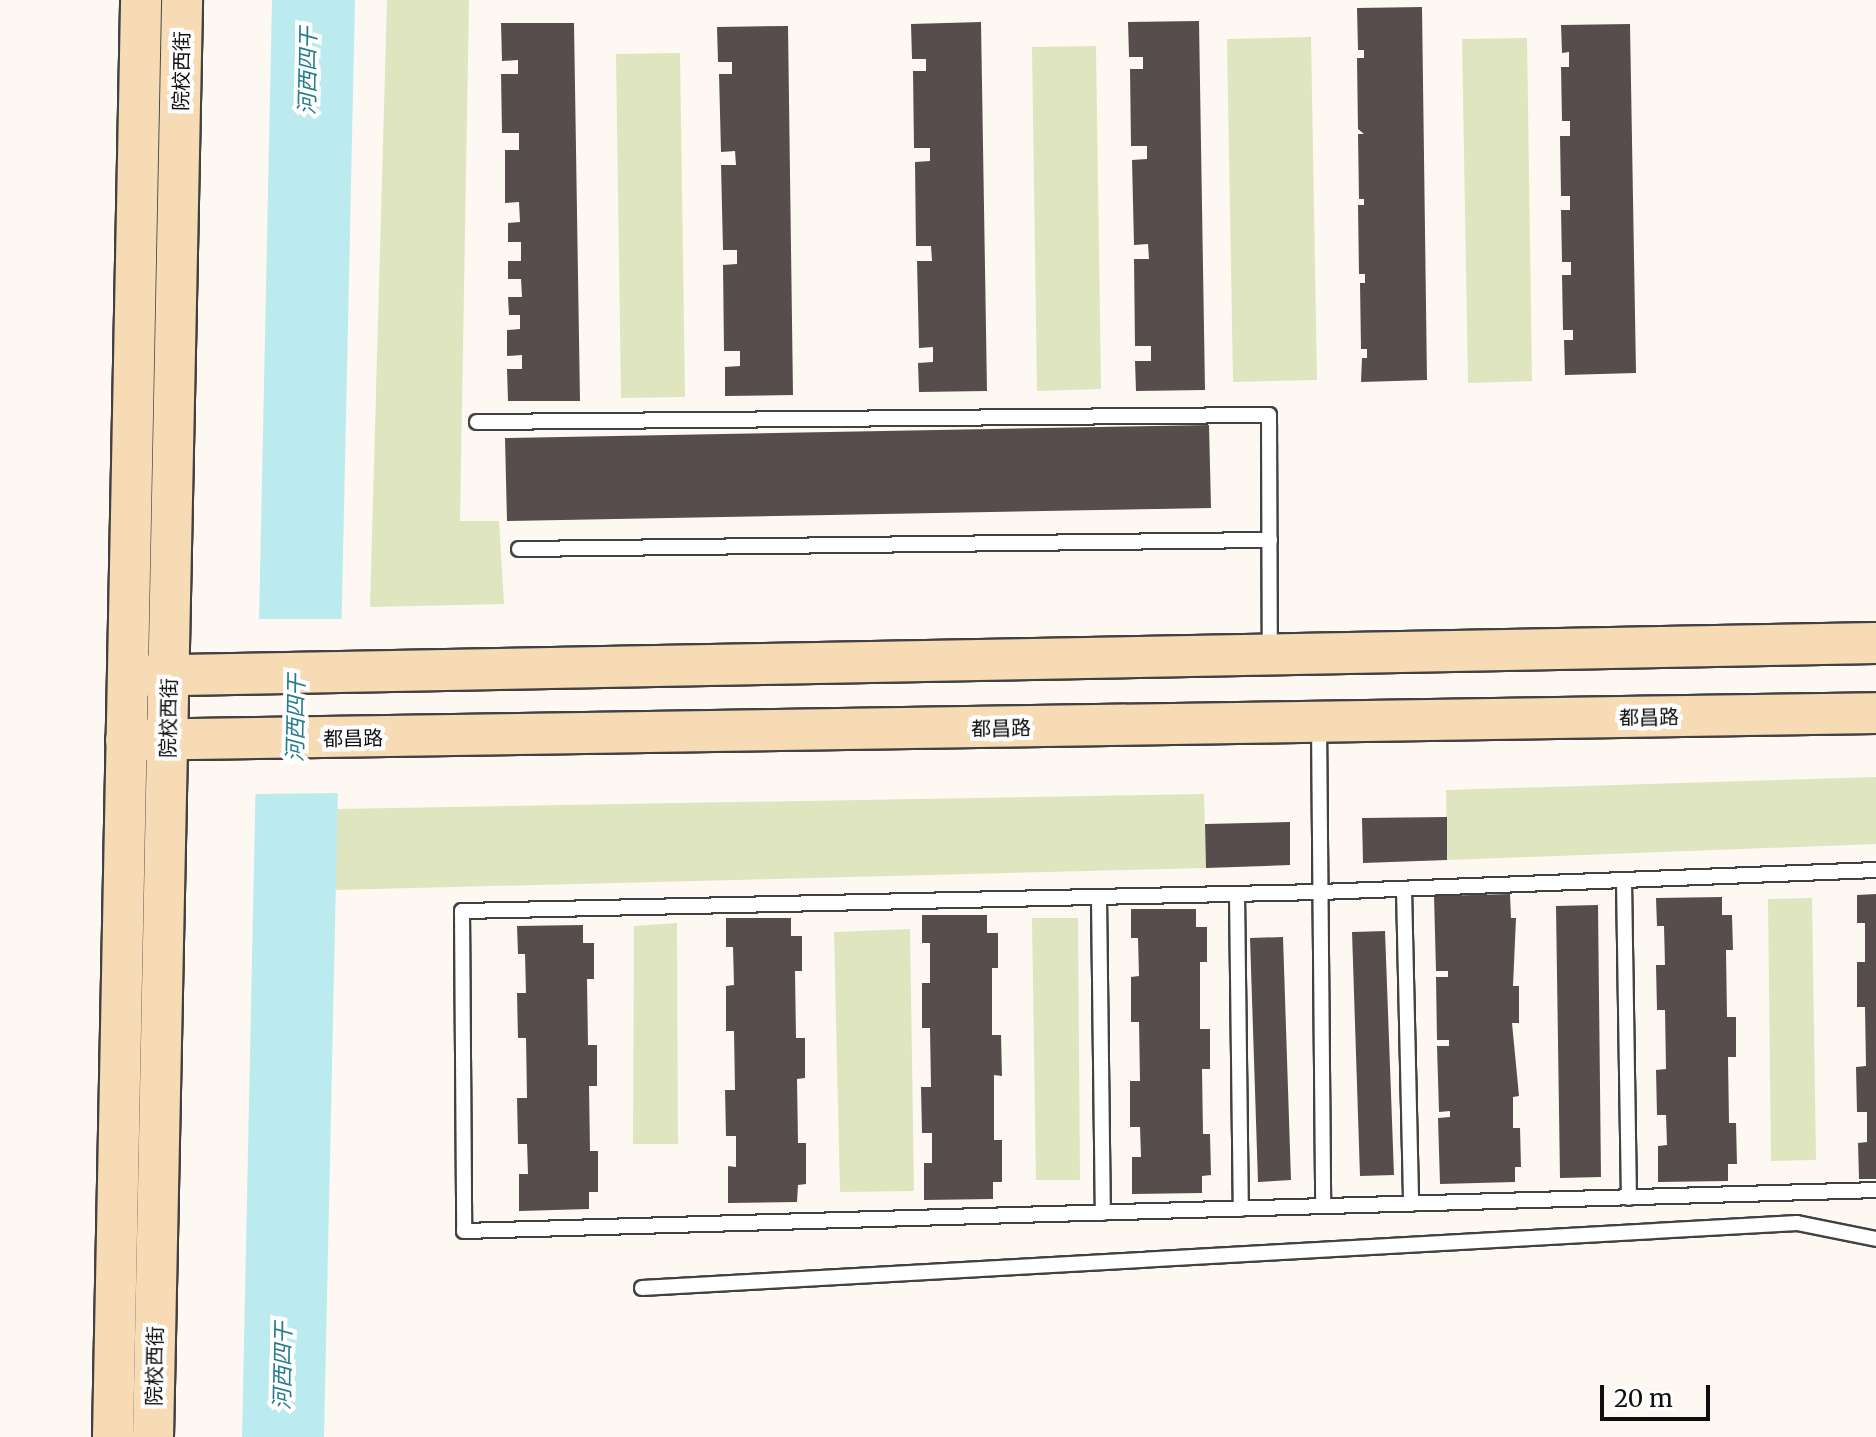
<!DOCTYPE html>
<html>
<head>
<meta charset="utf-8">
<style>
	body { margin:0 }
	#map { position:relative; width:1876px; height:1437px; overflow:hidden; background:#fdf8f2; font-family:Merriweather,"Noto Sans SC",serif }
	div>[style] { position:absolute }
	.green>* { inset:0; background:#dee5bf }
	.water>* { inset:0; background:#bcebef }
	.pier>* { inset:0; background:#fdf8f2 }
	.building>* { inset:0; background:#564d4c }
	.roads { filter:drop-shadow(2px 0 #424242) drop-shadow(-2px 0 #424242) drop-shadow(0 2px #424242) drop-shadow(0 -2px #424242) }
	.lane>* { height:14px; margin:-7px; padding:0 7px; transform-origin:7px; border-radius:7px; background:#fff }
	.secondary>* { height:40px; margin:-20px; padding:0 20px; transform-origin:20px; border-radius:20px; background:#f6dbb5 }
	span { translate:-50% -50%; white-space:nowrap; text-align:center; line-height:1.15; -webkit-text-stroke:8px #fff; paint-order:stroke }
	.street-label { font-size:20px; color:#0f0f0f }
	.water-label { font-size:22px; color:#257d8c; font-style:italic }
	.scale { position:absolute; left:1600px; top:1385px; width:110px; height:36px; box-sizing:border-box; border:4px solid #0f0f0f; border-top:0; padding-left:10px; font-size:24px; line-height:28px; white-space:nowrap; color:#0f0f0f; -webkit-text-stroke:6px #fff; paint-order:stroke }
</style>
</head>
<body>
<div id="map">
	<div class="green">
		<i style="clip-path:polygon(387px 0,469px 0,460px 521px,499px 521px,504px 604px,370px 607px)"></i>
		<i style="clip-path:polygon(1311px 37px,1317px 380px,1233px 382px,1227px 39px)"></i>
		<i style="clip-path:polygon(1527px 38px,1532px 381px,1468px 383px,1462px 39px)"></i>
		<i style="clip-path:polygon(1096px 46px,1101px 389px,1037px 391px,1032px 47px)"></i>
		<i style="clip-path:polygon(680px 53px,685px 397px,621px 398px,616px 54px)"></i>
		<i style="clip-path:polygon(1876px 777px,1876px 844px,1447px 860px,1446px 790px)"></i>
		<i style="clip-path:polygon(1204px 794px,1206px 868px,335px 890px,337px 809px)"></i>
		<i style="clip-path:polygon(1812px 898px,1816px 1160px,1771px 1161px,1768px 899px)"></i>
		<i style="clip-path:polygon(1032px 918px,1078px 918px,1080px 1180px,1036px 1180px)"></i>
		<i style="clip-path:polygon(677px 923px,678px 1144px,633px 1144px,634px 926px)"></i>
		<i style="clip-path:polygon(910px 929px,914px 1191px,840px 1192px,834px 932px)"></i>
	</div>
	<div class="water">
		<i style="clip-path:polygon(272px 0,355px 0,324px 1437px,242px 1437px)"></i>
	</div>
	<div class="pier">
		<i style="clip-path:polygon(255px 619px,345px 619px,341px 793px,251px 794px)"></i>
	</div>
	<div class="building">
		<i style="clip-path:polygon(1422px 7px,1427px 380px,1361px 382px,1362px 358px,1367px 358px,1367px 349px,1361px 349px,1360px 283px,1365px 283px,1365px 274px,1359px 274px,1358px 205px,1364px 205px,1364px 199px,1359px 199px,1358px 134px,1364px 134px,1358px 129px,1357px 58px,1364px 58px,1364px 50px,1358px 50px,1357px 8px)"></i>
		<i style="clip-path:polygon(1199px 21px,1205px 390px,1136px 391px,1135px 361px,1151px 361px,1151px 346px,1135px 346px,1134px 259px,1149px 259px,1148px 244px,1134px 245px,1132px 160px,1147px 159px,1147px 146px,1131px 146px,1130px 69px,1143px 69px,1143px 57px,1129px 57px,1128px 22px)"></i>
		<i style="clip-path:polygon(981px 22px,987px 391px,919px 392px,918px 363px,933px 362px,933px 347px,919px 348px,917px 261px,932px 261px,931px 246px,916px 246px,915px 162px,930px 161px,930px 148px,914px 148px,913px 71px,926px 71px,926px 59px,912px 59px,911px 24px)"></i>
		<i style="clip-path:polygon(501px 23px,574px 23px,580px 401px,508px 401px,507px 369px,522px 369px,522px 355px,507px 356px,507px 330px,520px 329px,520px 315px,509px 315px,508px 297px,522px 297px,521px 279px,508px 279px,508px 261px,521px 261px,521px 242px,508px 242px,508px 223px,520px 222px,519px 202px,505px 203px,505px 150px,519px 150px,519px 133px,502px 133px,501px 74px,518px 74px,518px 60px,502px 61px)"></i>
		<i style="clip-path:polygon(1630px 24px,1636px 373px,1565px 375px,1564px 340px,1573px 340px,1573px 330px,1563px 330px,1562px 275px,1571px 275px,1571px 262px,1562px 262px,1561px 210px,1570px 210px,1570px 196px,1561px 196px,1560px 136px,1570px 136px,1570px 121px,1562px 121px,1561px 67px,1569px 67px,1569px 52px,1562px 53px,1561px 25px)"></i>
		<i style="clip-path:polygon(788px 26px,793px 395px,725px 396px,725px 367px,740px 366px,740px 351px,724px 351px,723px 265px,737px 264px,737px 250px,723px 250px,721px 165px,736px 165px,735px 151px,721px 152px,719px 74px,732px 74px,732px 62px,718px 62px,717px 27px)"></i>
		<i style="clip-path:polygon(1209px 425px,1211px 508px,507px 521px,505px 438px)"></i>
		<i style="clip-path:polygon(1447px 817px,1447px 860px,1363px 863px,1362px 818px)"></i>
		<i style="clip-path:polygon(1290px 822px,1290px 865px,1206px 868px,1205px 824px)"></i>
		<i style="clip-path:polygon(1510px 894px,1511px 918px,1516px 918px,1513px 986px,1519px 986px,1519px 1023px,1512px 1023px,1519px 1096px,1513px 1097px,1513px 1128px,1520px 1128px,1521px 1167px,1515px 1167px,1515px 1182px,1440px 1184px,1438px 1118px,1450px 1117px,1450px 1111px,1439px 1112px,1437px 1046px,1449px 1046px,1449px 1040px,1437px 1040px,1436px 977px,1448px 977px,1448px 971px,1436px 971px,1434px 896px)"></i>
		<i style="clip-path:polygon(1876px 894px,1876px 1179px,1859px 1179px,1858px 1143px,1867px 1142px,1867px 1112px,1857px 1112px,1856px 1067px,1866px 1066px,1865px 1007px,1857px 1007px,1857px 962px,1865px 962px,1865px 923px,1857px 923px,1857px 895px)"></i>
		<i style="clip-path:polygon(1722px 897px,1722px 915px,1732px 915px,1733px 950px,1726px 950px,1727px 1017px,1736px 1017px,1736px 1057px,1728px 1057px,1729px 1123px,1736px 1123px,1737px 1164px,1728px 1164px,1728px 1181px,1658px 1182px,1658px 1146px,1667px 1145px,1666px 1115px,1657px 1115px,1656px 1070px,1666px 1069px,1665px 1010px,1657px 1010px,1656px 965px,1665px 965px,1664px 926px,1657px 926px,1656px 898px)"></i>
		<i style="clip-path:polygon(1598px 905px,1601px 1177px,1560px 1178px,1556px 906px)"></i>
		<i style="clip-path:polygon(1131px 909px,1196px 909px,1196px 927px,1207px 927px,1207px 962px,1200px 962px,1200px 1029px,1210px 1029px,1210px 1069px,1202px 1069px,1203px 1134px,1210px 1134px,1211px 1175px,1202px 1176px,1202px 1193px,1132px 1194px,1132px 1157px,1141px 1157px,1140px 1127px,1130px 1127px,1130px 1081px,1140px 1081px,1139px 1022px,1131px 1022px,1131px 977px,1139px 976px,1138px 938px,1131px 938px)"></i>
		<i style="clip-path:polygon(922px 915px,987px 915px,987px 933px,998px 933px,998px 968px,992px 968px,992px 1035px,1001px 1035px,1002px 1076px,994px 1075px,994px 1140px,1002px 1140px,1002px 1182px,993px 1182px,993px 1199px,924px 1200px,924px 1163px,932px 1163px,932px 1133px,922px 1133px,921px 1087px,931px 1087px,930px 1028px,922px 1028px,922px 983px,930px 983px,930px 943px,922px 943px)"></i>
		<i style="clip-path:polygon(726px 918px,791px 918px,791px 936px,802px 936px,802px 971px,795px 971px,796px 1038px,805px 1038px,805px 1078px,797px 1079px,798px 1143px,806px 1143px,806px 1184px,798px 1185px,797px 1202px,728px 1203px,728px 1166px,736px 1167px,736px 1136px,726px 1136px,725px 1090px,735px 1090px,734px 1031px,726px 1031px,726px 986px,734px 985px,733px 947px,726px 947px)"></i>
		<i style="clip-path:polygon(583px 925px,583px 943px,594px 943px,594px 979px,587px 979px,588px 1045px,597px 1045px,597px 1086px,589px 1086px,590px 1151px,598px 1151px,598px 1192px,589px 1192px,589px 1209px,519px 1211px,519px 1174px,528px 1174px,527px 1144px,518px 1144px,517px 1098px,527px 1098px,526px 1038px,518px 1038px,517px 993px,526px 993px,525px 954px,518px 954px,517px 926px)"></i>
		<i style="clip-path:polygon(1385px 931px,1394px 1175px,1360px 1176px,1352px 932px)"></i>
		<i style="clip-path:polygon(1283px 937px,1291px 1180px,1258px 1182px,1250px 938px)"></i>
	</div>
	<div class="roads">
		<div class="lane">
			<i style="left:477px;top:422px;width:792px;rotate:-0.51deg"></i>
			<i style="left:1269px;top:415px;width:235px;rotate:89.8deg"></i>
			<i style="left:519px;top:549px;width:751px;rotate:-0.69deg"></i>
			<i style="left:1319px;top:723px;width:483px;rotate:89.5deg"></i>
			<i style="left:1876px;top:870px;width:556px;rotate:177.73deg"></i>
			<i style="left:1320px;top:892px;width:858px;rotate:178.73deg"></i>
			<i style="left:462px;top:911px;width:320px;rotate:89.6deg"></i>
			<i style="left:464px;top:1231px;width:1413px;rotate:-1.66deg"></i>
			<i style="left:1624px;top:881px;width:317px;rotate:89.1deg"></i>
			<i style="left:1404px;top:889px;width:315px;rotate:88.7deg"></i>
			<i style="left:1237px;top:894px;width:315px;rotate:89.3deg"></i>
			<i style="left:1099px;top:897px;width:316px;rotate:89.3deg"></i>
			<i style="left:642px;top:1288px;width:1157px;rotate:-3.22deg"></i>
			<i style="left:1797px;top:1223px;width:81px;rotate:11.4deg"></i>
		</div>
		<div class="secondary">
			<i style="left:128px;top:676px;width:1748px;rotate:-1.08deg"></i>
			<i style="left:126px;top:740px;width:1750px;rotate:-0.88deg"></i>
			<i style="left:113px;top:1437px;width:1437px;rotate:-88.88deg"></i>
			<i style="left:153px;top:1437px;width:1437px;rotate:-88.84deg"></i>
		</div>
	</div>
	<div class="street-label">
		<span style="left:181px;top:71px;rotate:-89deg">院校西街</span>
		<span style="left:1649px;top:717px;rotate:-1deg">都昌路</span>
		<span style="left:168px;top:718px;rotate:-89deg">院校西街</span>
		<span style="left:1001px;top:728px;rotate:-1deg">都昌路</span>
		<span style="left:353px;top:738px;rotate:-1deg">都昌路</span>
		<span style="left:154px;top:1366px;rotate:-89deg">院校西街</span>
	</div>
	<div class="water-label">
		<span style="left:308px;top:71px;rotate:-89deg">河西四干</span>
		<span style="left:296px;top:718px;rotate:-89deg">河西四干</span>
		<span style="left:283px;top:1366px;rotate:-89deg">河西四干</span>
	</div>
	<div class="scale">20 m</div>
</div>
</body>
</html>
